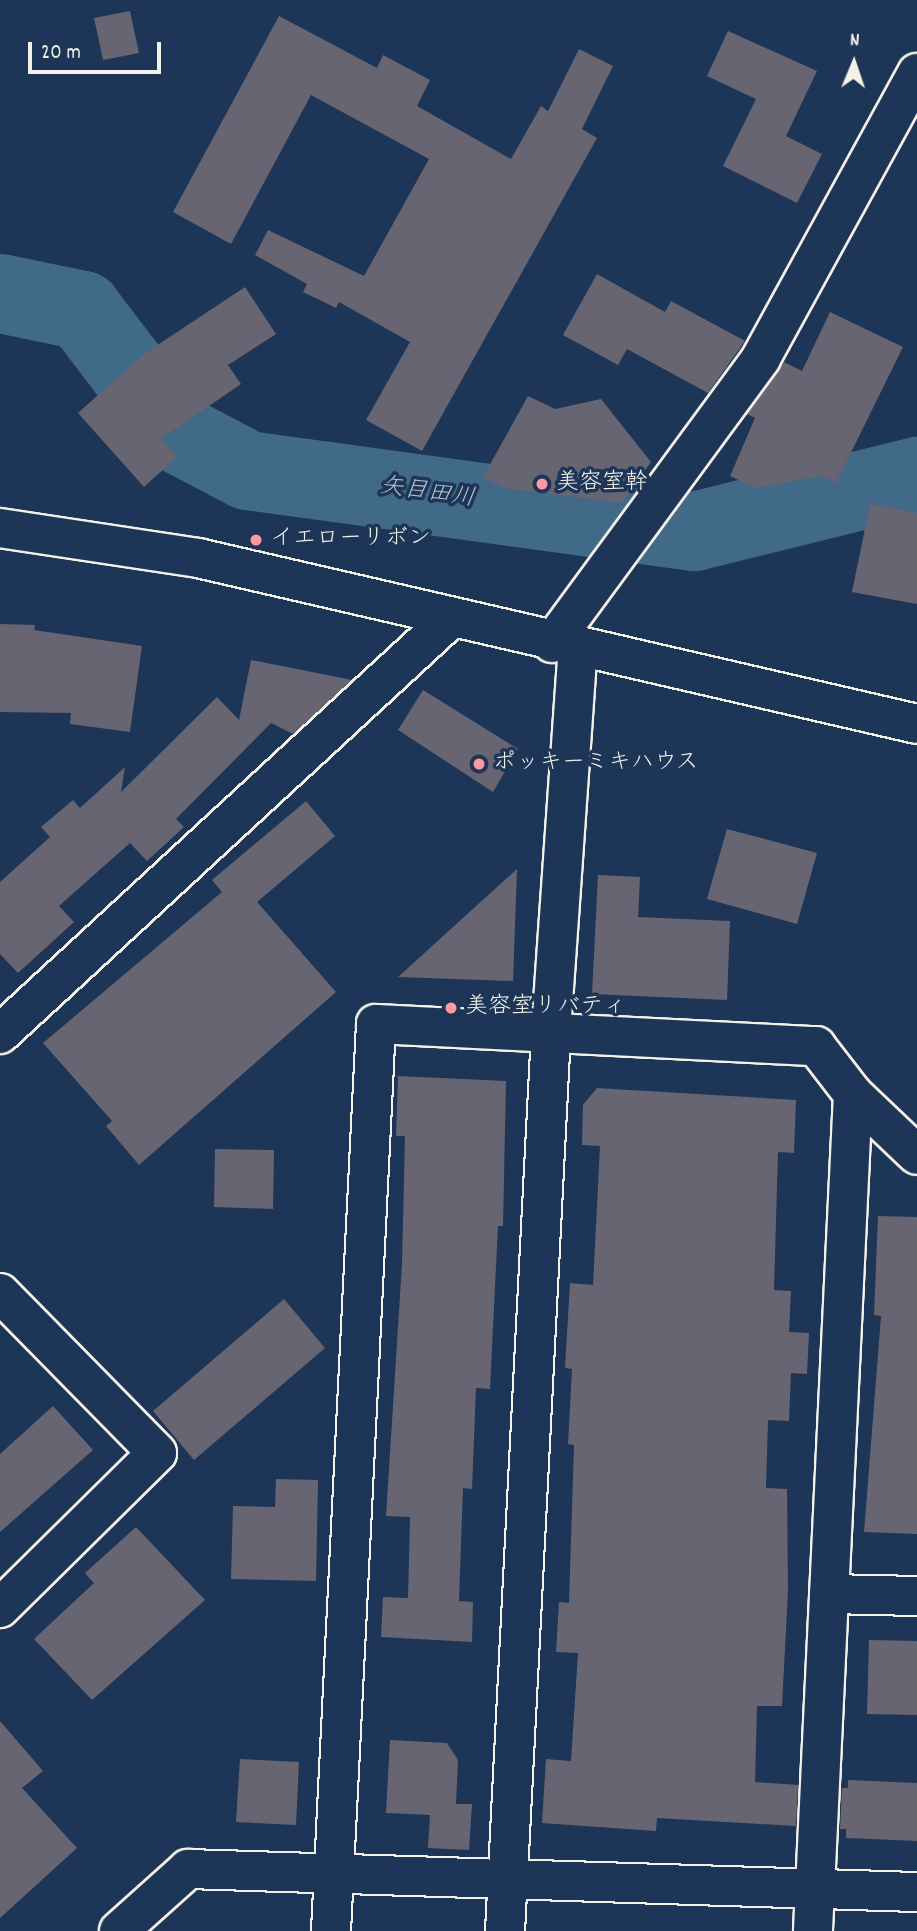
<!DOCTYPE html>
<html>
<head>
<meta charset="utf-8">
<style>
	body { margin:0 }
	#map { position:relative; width:917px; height:1931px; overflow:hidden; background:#1d3557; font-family:Dekko,"Klee One",sans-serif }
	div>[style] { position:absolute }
	.river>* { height:79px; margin:-39.5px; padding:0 39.5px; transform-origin:39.5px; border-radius:39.5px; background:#416988 }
	.building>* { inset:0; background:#676571 }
	.roads { filter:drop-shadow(2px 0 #f4f1e8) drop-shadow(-2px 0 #f4f1e8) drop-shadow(0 2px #f4f1e8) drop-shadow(0 -2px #f4f1e8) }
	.street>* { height:38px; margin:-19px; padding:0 19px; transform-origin:19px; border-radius:19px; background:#1d3557 }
	.secondary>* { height:38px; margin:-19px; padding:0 19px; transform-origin:19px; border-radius:19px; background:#1d3557 }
	.dots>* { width:19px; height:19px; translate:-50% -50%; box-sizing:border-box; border:4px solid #1d3557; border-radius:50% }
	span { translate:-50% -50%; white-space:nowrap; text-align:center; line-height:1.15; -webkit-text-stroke:7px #1d3557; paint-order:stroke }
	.poi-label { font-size:23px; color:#f4f1e8 }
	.left { translate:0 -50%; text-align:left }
	.water-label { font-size:24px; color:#b5c1c6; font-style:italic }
	.north { position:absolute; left:819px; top:28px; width:70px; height:70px; -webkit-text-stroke:5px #1d3557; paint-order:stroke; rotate:2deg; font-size:19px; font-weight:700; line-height:28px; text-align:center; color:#f4f1e8 }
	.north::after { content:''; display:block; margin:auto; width:24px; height:32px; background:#f4f1e8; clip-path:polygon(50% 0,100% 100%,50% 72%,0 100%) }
	.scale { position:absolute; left:28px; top:42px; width:133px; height:32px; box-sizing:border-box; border:4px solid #f4f1e8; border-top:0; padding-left:9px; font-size:21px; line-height:24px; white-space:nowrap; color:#f4f1e8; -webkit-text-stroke:5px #1d3557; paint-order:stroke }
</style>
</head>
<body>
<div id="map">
	<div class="river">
		<i style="left:0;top:293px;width:84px;rotate:11.7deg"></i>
		<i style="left:82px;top:310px;width:153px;rotate:52.7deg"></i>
		<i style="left:175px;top:432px;width:81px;rotate:27.8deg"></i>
		<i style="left:247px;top:470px;width:451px;rotate:7.8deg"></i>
		<i style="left:694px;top:531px;width:230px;rotate:-13.9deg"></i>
	</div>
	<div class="building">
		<i style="clip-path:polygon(130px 11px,139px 53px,103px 60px,94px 18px)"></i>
		<i style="clip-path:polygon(279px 16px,377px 68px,383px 55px,430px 80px,417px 106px,511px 159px,541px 106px,548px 111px,579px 49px,613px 66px,582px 129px,597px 138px,422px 451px,366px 420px,410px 342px,339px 302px,336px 308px,303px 292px,307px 284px,255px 255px,268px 230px,364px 276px,429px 159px,311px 95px,231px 244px,173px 212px)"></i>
		<i style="clip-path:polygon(728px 31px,817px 71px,786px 136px,822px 154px,797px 203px,723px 166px,756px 99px,707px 76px)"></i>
		<i style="clip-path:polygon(597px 274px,665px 312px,671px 301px,745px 341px,708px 393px,627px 349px,618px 365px,563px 335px)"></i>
		<i style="clip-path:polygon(245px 287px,276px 334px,228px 365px,241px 384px,161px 439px,177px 457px,144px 487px,78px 413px,144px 354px)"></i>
		<i style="clip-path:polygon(830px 312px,903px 347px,836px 483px,821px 476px,756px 488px,730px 476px,755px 418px,747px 414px,784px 362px,802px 371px)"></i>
		<i style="clip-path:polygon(528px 396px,555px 409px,601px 399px,651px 462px,622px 503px,504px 488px,483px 477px)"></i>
		<i style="clip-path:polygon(870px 504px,917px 513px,917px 604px,852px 592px)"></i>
		<i style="clip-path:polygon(0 624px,35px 625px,34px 630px,142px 646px,130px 732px,70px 724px,71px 713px,0 712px)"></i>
		<i style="clip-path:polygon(251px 660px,352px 680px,293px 734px,271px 723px,176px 819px,184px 827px,147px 861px,130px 843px,59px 906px,74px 922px,18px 973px,0 954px,0 882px,50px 837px,41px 827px,73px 800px,80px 808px,125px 767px,121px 792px,217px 697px,239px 720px)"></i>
		<i style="clip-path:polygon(423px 690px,518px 749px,493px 792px,398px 730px)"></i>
		<i style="clip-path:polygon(306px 801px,335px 836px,257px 902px,336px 992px,139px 1165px,106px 1126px,112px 1121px,43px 1043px,222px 892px,212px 880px)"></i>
		<i style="clip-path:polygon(727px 829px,817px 853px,797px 924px,707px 899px)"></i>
		<i style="clip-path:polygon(517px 869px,513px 981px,398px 977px)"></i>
		<i style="clip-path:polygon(598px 875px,640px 877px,638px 917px,730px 921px,727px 1000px,592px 994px)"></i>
		<i style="clip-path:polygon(398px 1076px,506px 1081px,503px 1226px,498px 1226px,490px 1389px,476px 1388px,472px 1489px,463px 1488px,459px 1601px,473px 1602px,472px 1642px,381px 1637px,383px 1597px,408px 1598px,410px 1517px,386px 1516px,402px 1264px,405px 1136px,396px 1136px)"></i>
		<i style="clip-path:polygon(597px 1088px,796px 1100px,794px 1153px,778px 1152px,774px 1290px,791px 1291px,789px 1332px,809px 1333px,807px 1374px,791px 1373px,789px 1421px,768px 1420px,766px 1488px,787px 1489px,788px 1591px,782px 1706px,757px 1706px,755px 1782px,798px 1785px,796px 1826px,657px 1818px,656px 1831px,542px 1823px,546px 1759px,571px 1761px,578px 1653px,556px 1652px,559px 1602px,569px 1603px,574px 1445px,568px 1444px,572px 1369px,565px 1368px,570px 1283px,593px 1285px,600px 1146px,582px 1145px,583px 1105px)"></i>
		<i style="clip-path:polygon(215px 1149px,274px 1150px,273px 1209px,214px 1207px)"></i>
		<i style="clip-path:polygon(878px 1216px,917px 1217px,917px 1534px,864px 1532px,881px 1316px,874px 1315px)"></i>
		<i style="clip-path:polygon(284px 1299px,325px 1348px,194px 1460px,153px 1411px)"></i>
		<i style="clip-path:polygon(53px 1406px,93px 1450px,0 1532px,0 1454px)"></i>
		<i style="clip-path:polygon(276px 1479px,318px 1480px,316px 1581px,231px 1579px,233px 1506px,275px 1507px)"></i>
		<i style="clip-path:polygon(136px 1527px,205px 1600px,92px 1700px,34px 1639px,94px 1583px,85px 1573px)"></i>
		<i style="clip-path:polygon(869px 1640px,917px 1641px,917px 1715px,867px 1714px)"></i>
		<i style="clip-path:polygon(0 1721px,43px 1771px,22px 1788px,77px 1848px,0 1918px)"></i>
		<i style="clip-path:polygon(390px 1740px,447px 1743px,458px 1760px,456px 1804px,472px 1804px,469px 1850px,428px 1848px,430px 1815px,386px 1813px)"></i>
		<i style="clip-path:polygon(240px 1759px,299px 1762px,296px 1825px,236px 1822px)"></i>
		<i style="clip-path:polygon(848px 1780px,917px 1783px,917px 1841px,846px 1838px,846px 1829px,840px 1829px,842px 1788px,848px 1788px)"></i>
	</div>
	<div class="roads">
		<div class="street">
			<i style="left:552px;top:643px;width:353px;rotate:-53.7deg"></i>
			<i style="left:761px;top:358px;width:325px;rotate:-61.3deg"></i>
			<i style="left:0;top:1034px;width:612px;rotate:-42.68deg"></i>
			<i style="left:853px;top:1094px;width:88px;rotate:43.6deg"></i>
			<i style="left:0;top:1293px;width:224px;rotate:45.5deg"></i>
			<i style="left:157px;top:1453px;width:221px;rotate:135.4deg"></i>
			<i style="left:829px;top:1594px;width:88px;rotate:1.3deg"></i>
			<i style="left:119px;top:1931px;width:93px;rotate:-41.9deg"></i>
			<i style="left:188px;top:1869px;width:729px;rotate:1.81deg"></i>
			<i style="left:331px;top:1931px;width:908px;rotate:-87.16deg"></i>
			<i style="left:376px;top:1024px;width:441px;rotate:2.9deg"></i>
			<i style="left:816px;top:1046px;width:61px;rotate:52.4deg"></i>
			<i style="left:853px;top:1094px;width:838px;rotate:92.74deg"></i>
			<i style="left:505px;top:1931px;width:901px;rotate:-87.07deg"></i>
			<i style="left:551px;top:1031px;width:383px;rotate:-86deg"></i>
		</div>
		<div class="secondary">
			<i style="left:0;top:528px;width:200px;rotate:8.6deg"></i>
			<i style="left:198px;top:558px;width:738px;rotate:13deg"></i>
		</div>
	</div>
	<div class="dots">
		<i style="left:542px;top:484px;background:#ff9aa2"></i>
		<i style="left:256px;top:540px;background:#ff9aa2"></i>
		<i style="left:479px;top:764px;background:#ff9aa2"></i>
		<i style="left:451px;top:1008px;background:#ff9aa2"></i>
	</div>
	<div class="poi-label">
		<span class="left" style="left:556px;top:484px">美容室幹</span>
		<span class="left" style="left:270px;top:540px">イエローリボン</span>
		<span class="left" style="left:493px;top:764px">ポッキーミキハウス</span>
		<span class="left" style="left:465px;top:1008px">美容室リバティ</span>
	</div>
	<div class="water-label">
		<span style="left:427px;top:494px;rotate:8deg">矢目田川</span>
	</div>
	<div class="north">N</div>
	<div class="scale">20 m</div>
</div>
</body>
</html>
